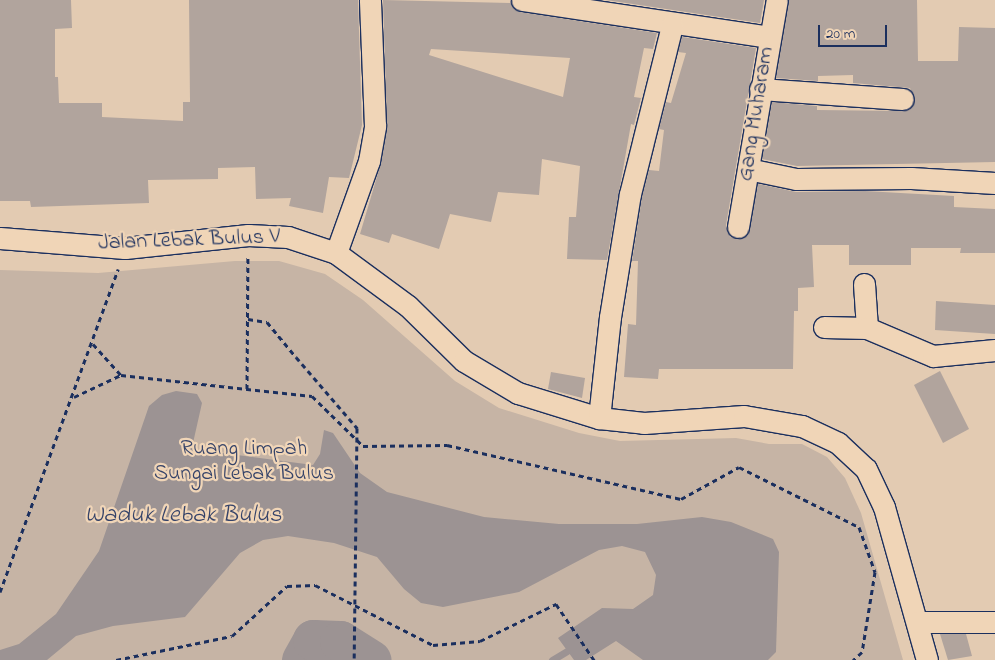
<!DOCTYPE html>
<html>
<head>
<meta charset="utf-8">
<style>
	body { margin:0 }
	#map { position:relative; width:995px; height:660px; overflow:hidden; background:#e3cbb2; font-family:"Indie Flower",sans-serif }
	div>[style] { position:absolute }
	.green>* { inset:0; background:#c6b4a5 }
	.water>* { inset:0; background:#9c9393 }
	.stream>* { height:7px; margin:-3.5px; padding:0 3.5px; transform-origin:3.5px; border-radius:3.5px; background:#9c9393 }
	.river>* { height:41px; margin:-20.5px; padding:0 20.5px; transform-origin:20.5px; border-radius:20.5px; background:#9c9393 }
	.building>* { inset:0; background:#b1a49d }
	.path>* { height:3px; margin-top:-1.5px; transform-origin:0; background:repeating-linear-gradient(90deg,#1b2f5e 0 5px,transparent 0 9px) }
	.roads { filter:drop-shadow(1px 0 #1b2f5e) drop-shadow(-1px 0 #1b2f5e) drop-shadow(0 1px #1b2f5e) drop-shadow(0 -1px #1b2f5e) }
	.street>* { height:21px; margin:-10.5px; padding:0 10.5px; transform-origin:10.5px; border-radius:10.5px; background:#f0d5b7 }
	.path-bridge>* { height:3px; margin-top:-1.5px; transform-origin:0; background:repeating-linear-gradient(90deg,#1b2f5e 0 5px,transparent 0 9px) }
	span { translate:-50% -50%; white-space:nowrap; text-align:center; line-height:1.15; -webkit-text-stroke:4.5px #f0d5b7; paint-order:stroke }
	.street-label { font-size:22px; color:#1b2f5e }
	.park-label { font-size:22px; color:#354369 }
	.water-label { font-size:24px; color:#354369; font-style:italic }
	.scale { position:absolute; left:818px; top:25px; width:69px; height:22px; box-sizing:border-box; border:2px solid #1b2f5e; border-top:0; padding-left:6px; font-size:15px; line-height:18px; white-space:nowrap; color:#1b2f5e; -webkit-text-stroke:4px #f0d5b7; paint-order:stroke }
</style>
</head>
<body>
<div id="map">
	<div class="green">
		<i style="clip-path:polygon(235px 261px,279px 261px,325px 274px,363px 300px,455px 381px,499px 408px,579px 433px,620px 441px,736px 438px,769px 444px,802px 444px,827px 457px,845px 478px,861px 513px,903px 660px,0 660px,0 270px,98px 273px)"></i>
	</div>
	<div class="water">
		<i style="clip-path:polygon(176px 391px,197px 394px,202px 403px,193px 443px,199px 450px,313px 465px,320px 454px,324px 430px,333px 433px,360px 473px,387px 492px,484px 517px,559px 524px,637px 524px,702px 517px,731px 522px,773px 539px,779px 552px,776px 652px,768px 660px,643px 660px,616px 641px,586px 660px,574px 660px,558px 638px,602px 608px,633px 609px,653px 595px,656px 575px,645px 552px,622px 546px,599px 550px,519px 592px,443px 607px,421px 603px,404px 589px,377px 557px,334px 543px,288px 536px,263px 540px,240px 553px,185px 617px,113px 626px,76px 636px,47px 660px,0 660px,0 650px,19px 644px,56px 614px,99px 551px,149px 406px,162px 395px)"></i>
	</div>
	<div class="stream">
		<i style="left:552px;top:660px;width:17px;rotate:-31deg"></i>
	</div>
	<div class="river">
		<i style="left:302px;top:660px;width:23px;rotate:-61deg"></i>
		<i style="left:313px;top:640px;width:27px;rotate:2deg"></i>
		<i style="left:340px;top:641px;width:36px;rotate:32deg"></i>
	</div>
	<div class="building">
		<i style="clip-path:polygon(0 0,71px 0,72px 28px,55px 29px,55px 77px,58px 77px,59px 103px,102px 103px,102px 117px,183px 121px,183px 102px,190px 102px,189px 0,358px 0,362px 125px,349px 178px,329px 177px,323px 213px,289px 206px,291px 198px,256px 199px,255px 167px,218px 168px,218px 179px,148px 180px,149px 203px,31px 207px,30px 201px,0 201px)"></i>
		<i style="clip-path:polygon(evenodd,383px 0,510px 3px,520px 12px,657px 33px,653px 49px,644px 48px,634px 97px,641px 98px,634px 125px,631px 124px,607px 260px,567px 259px,569px 217px,576px 217px,580px 166px,542px 159px,539px 195px,498px 192px,491px 222px,450px 214px,439px 249px,392px 234px,389px 243px,360px 234px,381px 163px,387px 128px,383px 0,431px 49px,570px 58px,563px 97px,429px 55px,431px 49px)"></i>
		<i style="clip-path:polygon(606px 0,764px 0,760px 23px)"></i>
		<i style="clip-path:polygon(789px 0,917px 0,918px 61px,958px 61px,959px 27px,995px 28px,995px 162px,797px 166px,762px 159px,772px 102px,817px 106px,817px 110px,902px 111px,909px 110px,915px 100px,910px 88px,853px 83px,853px 75px,818px 76px,818px 81px,776px 78px)"></i>
		<i style="clip-path:polygon(682px 37px,756px 48px,726px 225px,730px 237px,742px 239px,748px 235px,758px 184px,796px 192px,865px 191px,954px 196px,954px 207px,995px 209px,995px 253px,960px 253px,961px 248px,911px 248px,911px 265px,849px 265px,849px 245px,812px 245px,814px 287px,798px 288px,798px 311px,794px 311px,793px 369px,659px 369px,658px 379px,624px 377px,628px 324px,636px 325px,638px 261px,632px 261px,642px 197px,649px 170px,659px 171px,664px 130px,659px 129px,666px 102px,671px 103px,686px 53px,678px 52px)"></i>
		<i style="clip-path:polygon(936px 301px,995px 305px,995px 334px,935px 330px)"></i>
		<i style="clip-path:polygon(940px 371px,969px 429px,943px 443px,914px 385px)"></i>
		<i style="clip-path:polygon(551px 372px,585px 378px,582px 398px,548px 389px)"></i>
		<i style="clip-path:polygon(940px 634px,966px 634px,972px 656px,948px 660px)"></i>
	</div>
	<div class="path">
		<i style="left:248px;top:319px;width:19px;rotate:9deg"></i>
		<i style="left:267px;top:322px;width:45px;rotate:50.4deg"></i>
		<i style="left:93px;top:344px;width:42px;rotate:47.9deg"></i>
		<i style="left:247px;top:389px;width:133px;rotate:-89.6deg"></i>
		<i style="left:74px;top:397px;width:52px;rotate:-25.1deg"></i>
		<i style="left:121px;top:375px;width:192px;rotate:6.3deg"></i>
		<i style="left:312px;top:396px;width:71px;rotate:44.4deg"></i>
		<i style="left:363px;top:446px;width:84px;rotate:-0.7deg"></i>
		<i style="left:447px;top:445px;width:240px;rotate:13deg"></i>
		<i style="left:681px;top:499px;width:66px;rotate:-28.9deg"></i>
		<i style="left:739px;top:467px;width:134px;rotate:26.6deg"></i>
		<i style="left:859px;top:527px;width:48px;rotate:70.4deg"></i>
		<i style="left:875px;top:572px;width:81px;rotate:99.2deg"></i>
		<i style="left:862px;top:652px;width:12px;rotate:138deg"></i>
		<i style="left:0;top:592px;width:344px;rotate:-69.9deg"></i>
		<i style="left:116px;top:660px;width:118px;rotate:-11.7deg"></i>
		<i style="left:232px;top:636px;width:74px;rotate:-42.3deg"></i>
		<i style="left:287px;top:586px;width:28px;rotate:-2deg"></i>
		<i style="left:315px;top:585px;width:132px;rotate:27deg"></i>
		<i style="left:433px;top:645px;width:47px;rotate:-4.9deg"></i>
		<i style="left:480px;top:641px;width:85px;rotate:-26deg"></i>
		<i style="left:556px;top:604px;width:68px;rotate:55.8deg"></i>
	</div>
	<div class="roads">
		<div class="street">
			<i style="left:522px;top:0;width:250px;rotate:8.5deg"></i>
			<i style="left:760px;top:89px;width:143px;rotate:4deg"></i>
			<i style="left:748px;top:169px;width:49px;rotate:11.8deg"></i>
			<i style="left:796px;top:179px;width:115px;rotate:-0.5deg"></i>
			<i style="left:911px;top:178px;width:84px;rotate:3.4deg"></i>
			<i style="left:738px;top:227px;width:230px;rotate:-80.3deg"></i>
			<i style="left:0;top:238px;width:125px;rotate:4.6deg"></i>
			<i style="left:125px;top:248px;width:124px;rotate:-6deg"></i>
			<i style="left:248px;top:235px;width:40px;rotate:2.9deg"></i>
			<i style="left:288px;top:237px;width:51px;rotate:18.4deg"></i>
			<i style="left:336px;top:253px;width:89px;rotate:36.4deg"></i>
			<i style="left:408px;top:306px;width:78px;rotate:44.5deg"></i>
			<i style="left:464px;top:361px;width:63px;rotate:30.7deg"></i>
			<i style="left:518px;top:393px;width:85px;rotate:17.2deg"></i>
			<i style="left:599px;top:418px;width:45px;rotate:6.3deg"></i>
			<i style="left:644px;top:423px;width:100px;rotate:-4deg"></i>
			<i style="left:744px;top:416px;width:59px;rotate:9.8deg"></i>
			<i style="left:802px;top:426px;width:40px;rotate:25deg"></i>
			<i style="left:838px;top:443px;width:38px;rotate:43deg"></i>
			<i style="left:866px;top:469px;width:42px;rotate:64.7deg"></i>
			<i style="left:884px;top:507px;width:159px;rotate:74.3deg"></i>
			<i style="left:336px;top:253px;width:98px;rotate:-70.3deg"></i>
			<i style="left:369px;top:161px;width:36px;rotate:-80deg"></i>
			<i style="left:375px;top:126px;width:126px;rotate:-92.3deg"></i>
			<i style="left:864px;top:284px;width:44px;rotate:86.1deg"></i>
			<i style="left:824px;top:327px;width:43px;rotate:1.3deg"></i>
			<i style="left:867px;top:328px;width:72px;rotate:23deg"></i>
			<i style="left:933px;top:356px;width:62px;rotate:-5.5deg"></i>
			<i style="left:599px;top:418px;width:102px;rotate:-83.8deg"></i>
			<i style="left:610px;top:317px;width:125px;rotate:-80.8deg"></i>
			<i style="left:630px;top:194px;width:174px;rotate:-76deg"></i>
			<i style="left:917px;top:622px;width:78px"></i>
		</div>
	</div>
	<div class="path-bridge">
		<i style="left:296px;top:357px;width:94px;rotate:49.3deg"></i>
		<i style="left:357px;top:428px;width:232px;rotate:90.7deg"></i>
	</div>
	<div class="street-label">
		<span style="left:757px;top:114px;rotate:-81deg">Gang Muharam</span>
		<span style="left:189px;top:241px;rotate:-2deg">Jalan Lebak Bulus V</span>
	</div>
	<div class="park-label">
		<span style="left:244px;top:462px">Ruang Limpah<br>Sungai Lebak Bulus</span>
	</div>
	<div class="water-label">
		<span style="left:183px;top:516px">Waduk Lebak Bulus</span>
	</div>
	<div class="scale">20 m</div>
</div>
</body>
</html>
